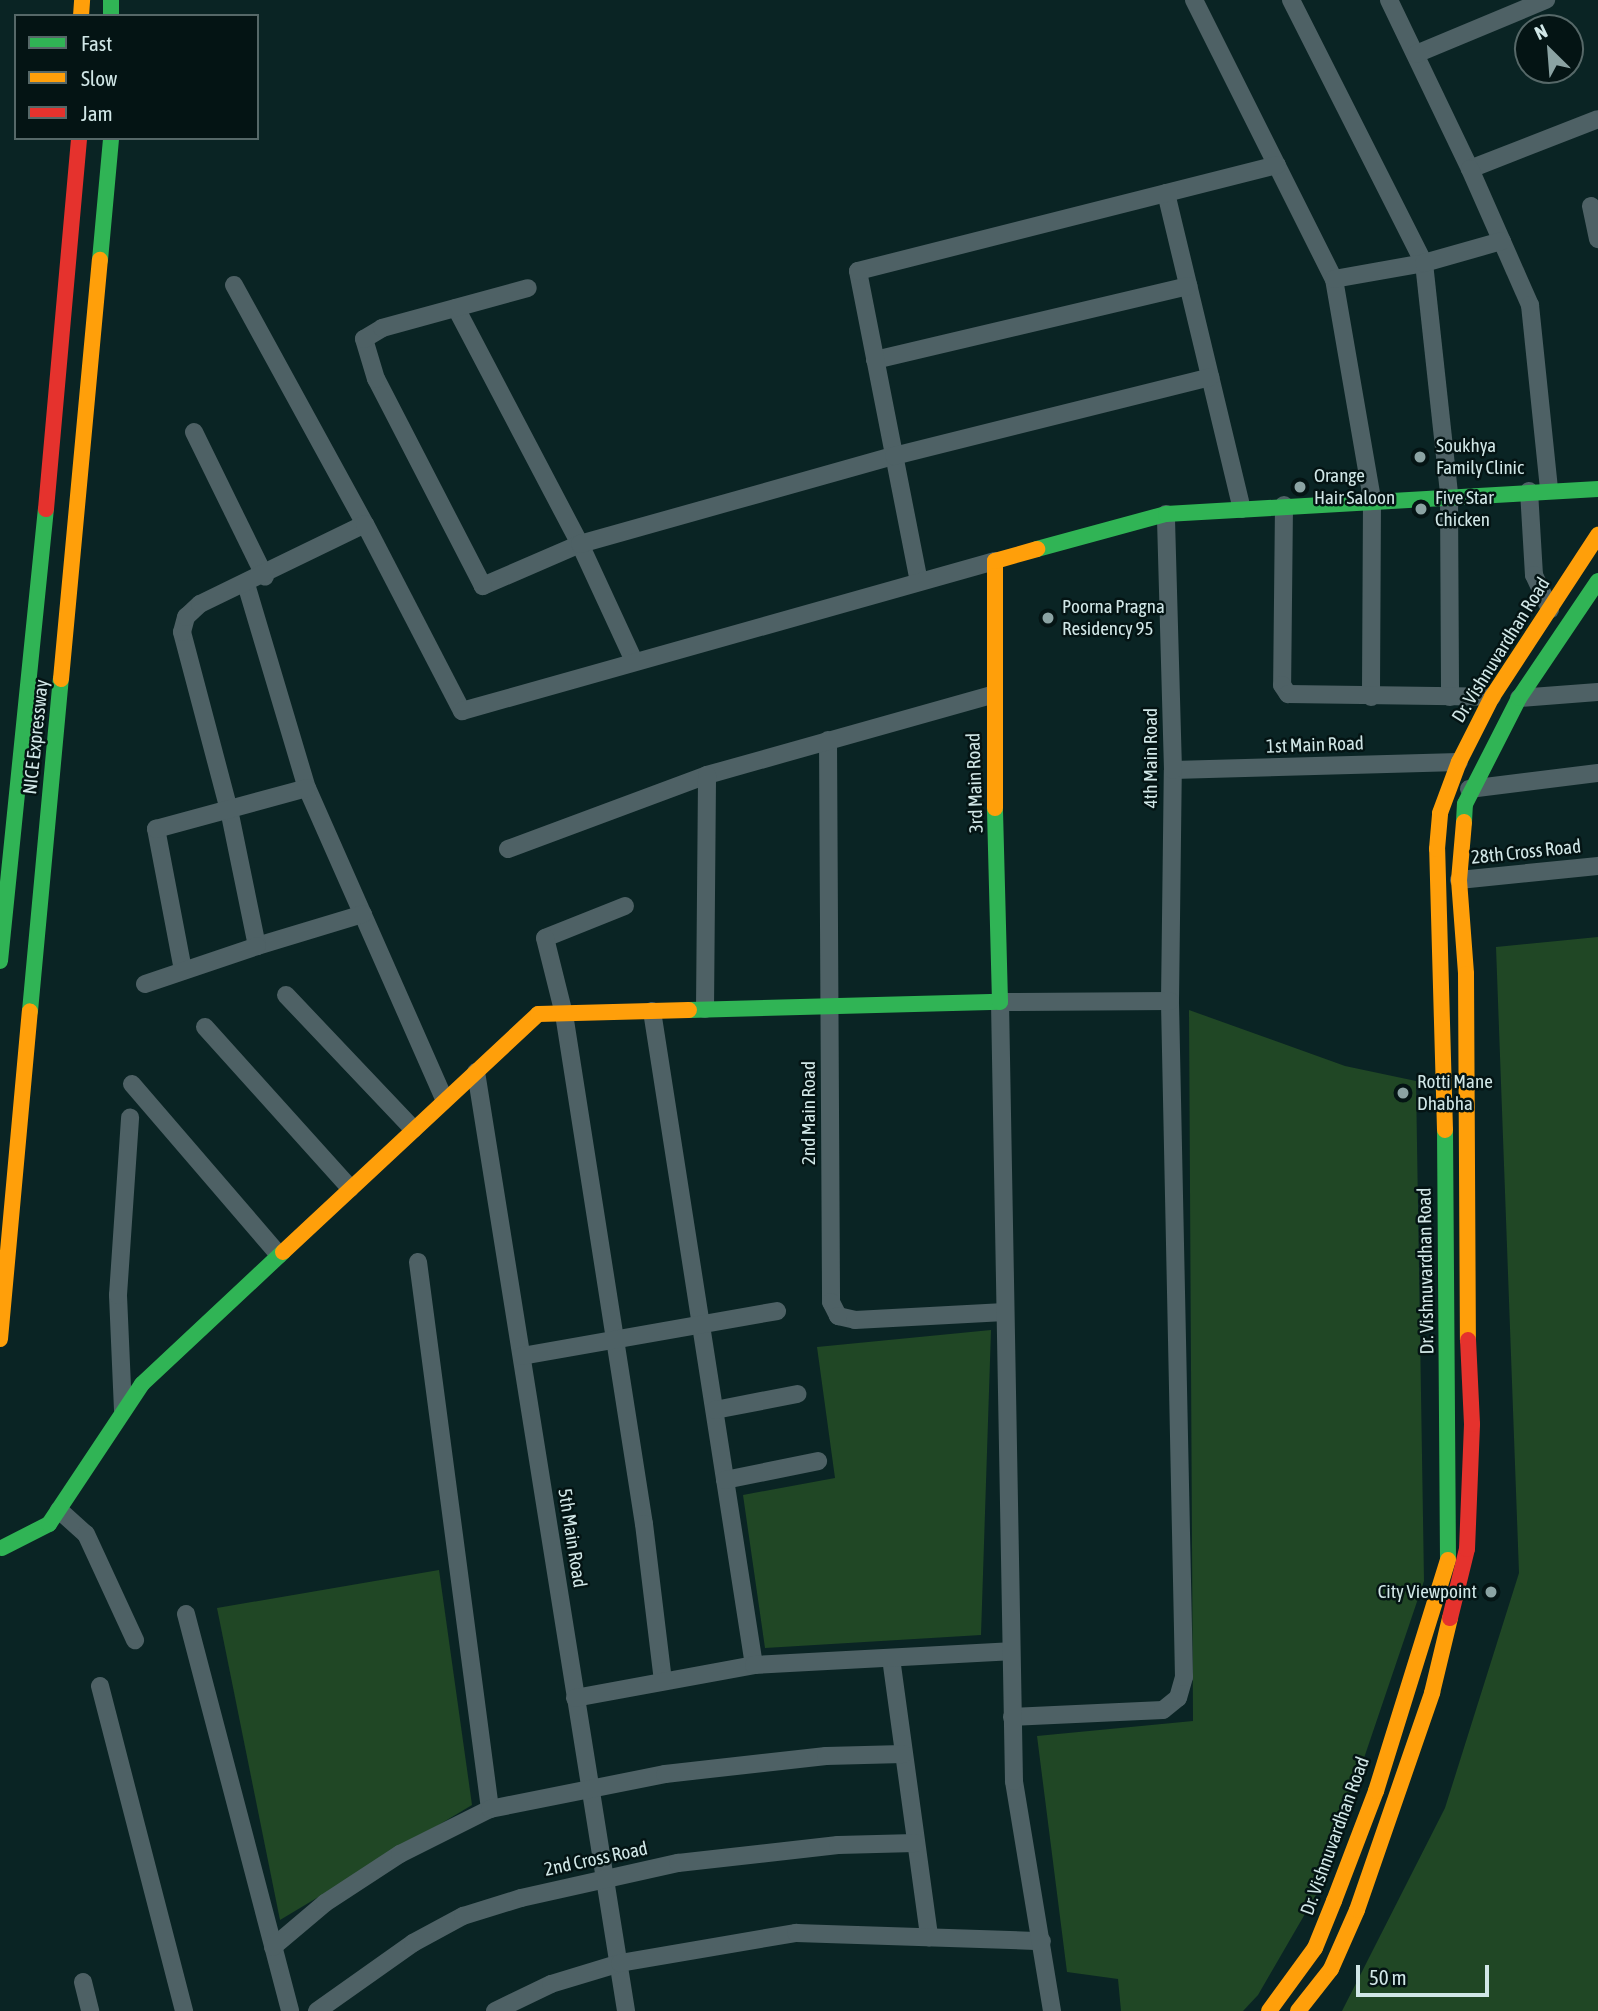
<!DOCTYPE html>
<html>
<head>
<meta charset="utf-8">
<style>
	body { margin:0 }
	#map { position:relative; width:1598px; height:2011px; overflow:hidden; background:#0a2424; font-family:"Asap Condensed",sans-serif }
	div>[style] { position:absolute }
	.green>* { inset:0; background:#204725 }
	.street>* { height:18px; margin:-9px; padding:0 9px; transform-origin:9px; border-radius:9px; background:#4e6165 }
	.fast>* { height:16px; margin:-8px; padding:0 8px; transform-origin:8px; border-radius:8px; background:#30b455 }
	.slow>* { height:16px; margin:-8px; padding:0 8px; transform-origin:8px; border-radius:8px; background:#ff9f0a }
	.jam>* { height:16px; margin:-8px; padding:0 8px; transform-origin:8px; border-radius:8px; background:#e5322d }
	.dots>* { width:19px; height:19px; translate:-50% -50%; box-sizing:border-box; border:4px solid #041414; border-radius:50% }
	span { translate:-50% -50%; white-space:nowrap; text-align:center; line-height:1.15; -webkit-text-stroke:5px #041414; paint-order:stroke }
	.poi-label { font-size:19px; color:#d1e7e7 }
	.left { translate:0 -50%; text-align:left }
	.right { translate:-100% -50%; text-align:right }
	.street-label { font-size:19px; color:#d1e7e7 }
	.legend { position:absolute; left:14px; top:14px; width:245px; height:126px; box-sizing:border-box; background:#041414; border:2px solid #566868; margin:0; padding:9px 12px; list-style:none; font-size:21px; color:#d1e7e7 }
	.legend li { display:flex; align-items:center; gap:14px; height:35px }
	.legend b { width:35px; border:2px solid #566868 }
	.north { position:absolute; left:1514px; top:14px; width:70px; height:70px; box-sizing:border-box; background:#041414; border:2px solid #566868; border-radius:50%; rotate:335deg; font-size:19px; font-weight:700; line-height:28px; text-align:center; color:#d1e7e7 }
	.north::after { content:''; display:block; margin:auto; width:24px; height:32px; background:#8ba3a3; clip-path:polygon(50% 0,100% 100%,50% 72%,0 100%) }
	.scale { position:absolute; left:1356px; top:1965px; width:133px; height:32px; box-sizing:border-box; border:4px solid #d1e7e7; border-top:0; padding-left:9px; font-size:21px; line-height:24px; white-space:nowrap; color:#d1e7e7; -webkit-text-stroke:5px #041414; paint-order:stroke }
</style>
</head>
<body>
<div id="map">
	<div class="green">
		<i style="clip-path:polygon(1598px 937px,1598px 2011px,1342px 2011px,1445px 1808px,1519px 1573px,1496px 947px)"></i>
		<i style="clip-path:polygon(1189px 1010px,1345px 1066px,1416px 1081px,1424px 1581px,1320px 1888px,1258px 1995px,1243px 2011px,1121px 2011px,1118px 1979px,1067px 1972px,1037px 1736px,1193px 1721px)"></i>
		<i style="clip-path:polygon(991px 1330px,981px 1635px,765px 1648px,743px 1495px,835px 1478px,817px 1347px)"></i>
		<i style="clip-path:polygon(439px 1570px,472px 1805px,280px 1920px,217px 1608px)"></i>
	</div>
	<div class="street">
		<i style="left:1194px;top:0;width:312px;rotate:63.4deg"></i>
		<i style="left:1334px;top:279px;width:224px;rotate:80.2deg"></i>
		<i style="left:1372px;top:500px;width:197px;rotate:90.3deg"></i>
		<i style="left:1291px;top:0;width:295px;rotate:63.2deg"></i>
		<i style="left:1424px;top:263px;width:233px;rotate:83.8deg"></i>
		<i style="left:1449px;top:495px;width:202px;rotate:89.7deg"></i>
		<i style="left:1389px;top:0;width:187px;rotate:64.4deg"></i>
		<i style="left:1470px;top:169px;width:137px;rotate:-21.3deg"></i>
		<i style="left:1416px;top:54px;width:141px;rotate:-22.6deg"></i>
		<i style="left:1470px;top:169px;width:149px;rotate:66.2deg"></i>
		<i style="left:1530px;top:305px;width:186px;rotate:84.1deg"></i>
		<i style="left:1166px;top:193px;width:325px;rotate:76.5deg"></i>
		<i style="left:1591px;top:206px;width:34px;rotate:78deg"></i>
		<i style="left:1334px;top:279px;width:91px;rotate:-10.1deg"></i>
		<i style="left:1424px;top:263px;width:81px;rotate:-15.8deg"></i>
		<i style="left:234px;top:285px;width:273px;rotate:61.3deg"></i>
		<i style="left:456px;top:308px;width:267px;rotate:62.3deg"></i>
		<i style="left:580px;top:544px;width:106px;rotate:156.6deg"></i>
		<i style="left:483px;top:586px;width:233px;rotate:-117.3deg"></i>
		<i style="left:376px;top:379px;width:42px;rotate:-106.7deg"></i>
		<i style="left:364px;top:339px;width:21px;rotate:-31deg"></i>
		<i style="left:382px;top:328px;width:151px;rotate:-15.3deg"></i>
		<i style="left:875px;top:360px;width:322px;rotate:-13.3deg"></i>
		<i style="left:194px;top:432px;width:161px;rotate:63.9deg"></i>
		<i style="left:1529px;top:491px;width:84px;rotate:86.6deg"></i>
		<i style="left:1534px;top:575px;width:38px;rotate:65deg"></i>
		<i style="left:1284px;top:505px;width:180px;rotate:90.6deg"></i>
		<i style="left:1282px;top:685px;width:11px;rotate:56deg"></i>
		<i style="left:1288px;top:694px;width:204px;rotate:0.8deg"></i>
		<i style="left:919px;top:582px;width:317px;rotate:-101.1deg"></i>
		<i style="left:858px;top:271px;width:432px;rotate:-14.2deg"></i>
		<i style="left:246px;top:584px;width:213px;rotate:73.4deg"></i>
		<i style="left:307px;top:788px;width:340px;rotate:66.2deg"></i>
		<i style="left:634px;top:661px;width:129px;rotate:-114.8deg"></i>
		<i style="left:580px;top:544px;width:326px;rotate:-15.7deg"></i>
		<i style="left:894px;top:456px;width:326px;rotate:-14deg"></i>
		<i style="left:1519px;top:698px;width:79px;rotate:-4.3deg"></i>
		<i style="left:828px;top:740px;width:562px;rotate:89.69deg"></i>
		<i style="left:831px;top:1302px;width:16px;rotate:63deg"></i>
		<i style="left:838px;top:1316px;width:17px;rotate:13deg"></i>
		<i style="left:855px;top:1320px;width:150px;rotate:-3.1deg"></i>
		<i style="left:1173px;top:770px;width:286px;rotate:-1.6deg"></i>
		<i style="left:1469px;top:789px;width:130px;rotate:-7.1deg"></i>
		<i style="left:508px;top:849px;width:212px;rotate:-20.4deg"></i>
		<i style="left:707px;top:775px;width:296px;rotate:-15.7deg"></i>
		<i style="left:1459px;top:880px;width:140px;rotate:-5.8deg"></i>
		<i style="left:625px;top:906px;width:86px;rotate:158.2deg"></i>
		<i style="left:545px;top:938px;width:78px;rotate:76deg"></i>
		<i style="left:564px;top:1014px;width:516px;rotate:81.09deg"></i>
		<i style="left:644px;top:1524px;width:158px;rotate:83.1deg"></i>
		<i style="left:363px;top:914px;width:111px;rotate:163.2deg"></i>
		<i style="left:257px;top:946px;width:139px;rotate:-101.6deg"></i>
		<i style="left:229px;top:810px;width:184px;rotate:-104.8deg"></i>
		<i style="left:182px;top:632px;width:16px;rotate:-75deg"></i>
		<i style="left:186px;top:617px;width:19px;rotate:-43deg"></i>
		<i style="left:200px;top:604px;width:183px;rotate:-25.9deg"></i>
		<i style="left:365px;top:524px;width:211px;rotate:62.6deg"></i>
		<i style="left:462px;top:711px;width:554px;rotate:-15.72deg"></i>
		<i style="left:183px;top:970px;width:144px;rotate:-100.8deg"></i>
		<i style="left:156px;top:829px;width:156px;rotate:-15.2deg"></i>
		<i style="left:145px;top:984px;width:118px;rotate:-18.7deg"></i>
		<i style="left:286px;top:995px;width:185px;rotate:46.5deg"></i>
		<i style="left:705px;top:1009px;width:234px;rotate:-89.5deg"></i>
		<i style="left:652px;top:1011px;width:662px;rotate:81.14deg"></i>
		<i style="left:205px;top:1027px;width:217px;rotate:48deg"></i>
		<i style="left:476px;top:1072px;width:951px;rotate:80.92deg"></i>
		<i style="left:132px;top:1084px;width:225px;rotate:49.3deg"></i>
		<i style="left:418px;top:1262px;width:552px;rotate:82.5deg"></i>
		<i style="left:522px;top:1356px;width:259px;rotate:-10deg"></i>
		<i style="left:123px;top:1410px;width:115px;rotate:-92.5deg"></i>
		<i style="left:118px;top:1295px;width:178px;rotate:-86.1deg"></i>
		<i style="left:715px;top:1410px;width:84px;rotate:-11deg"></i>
		<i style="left:725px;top:1480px;width:95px;rotate:-11.5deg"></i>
		<i style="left:59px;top:1510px;width:36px;rotate:42deg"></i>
		<i style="left:86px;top:1534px;width:117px;rotate:65.2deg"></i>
		<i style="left:186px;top:1614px;width:410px;rotate:75.3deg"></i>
		<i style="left:891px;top:1658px;width:282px;rotate:82.2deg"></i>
		<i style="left:100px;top:1686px;width:336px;rotate:75.5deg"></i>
		<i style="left:575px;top:1698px;width:182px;rotate:-10.4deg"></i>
		<i style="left:754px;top:1665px;width:256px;rotate:-3.1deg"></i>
		<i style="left:1012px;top:1717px;width:151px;rotate:-2.7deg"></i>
		<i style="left:1163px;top:1710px;width:19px;rotate:-39deg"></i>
		<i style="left:1178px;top:1698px;width:22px;rotate:-74deg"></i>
		<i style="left:1184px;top:1677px;width:676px;rotate:-91.19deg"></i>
		<i style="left:1170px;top:1001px;width:231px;rotate:-89.3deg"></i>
		<i style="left:1173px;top:770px;width:256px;rotate:-91.6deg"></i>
		<i style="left:273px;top:1947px;width:68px;rotate:-40.2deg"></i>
		<i style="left:325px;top:1903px;width:90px;rotate:-33.2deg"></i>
		<i style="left:400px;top:1854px;width:101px;rotate:-26.6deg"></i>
		<i style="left:490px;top:1809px;width:178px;rotate:-11.3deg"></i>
		<i style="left:665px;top:1774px;width:162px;rotate:-6.4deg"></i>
		<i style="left:826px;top:1756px;width:77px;rotate:-1.5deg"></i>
		<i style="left:83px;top:1982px;width:30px;rotate:76deg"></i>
		<i style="left:317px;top:2011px;width:118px;rotate:-35.3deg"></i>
		<i style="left:413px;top:1943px;width:57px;rotate:-28.4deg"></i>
		<i style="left:463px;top:1916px;width:61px;rotate:-17.2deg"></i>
		<i style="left:521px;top:1898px;width:161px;rotate:-12.6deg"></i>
		<i style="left:678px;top:1863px;width:161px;rotate:-6.4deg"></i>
		<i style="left:838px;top:1845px;width:77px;rotate:-1.5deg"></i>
		<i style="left:495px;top:2011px;width:62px;rotate:-25.7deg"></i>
		<i style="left:551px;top:1984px;width:72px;rotate:-16.9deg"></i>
		<i style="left:620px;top:1963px;width:179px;rotate:-9.7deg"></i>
		<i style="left:796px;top:1933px;width:246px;rotate:1.9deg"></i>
		<i style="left:1052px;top:2011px;width:233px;rotate:-99.4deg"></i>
		<i style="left:1014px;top:1781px;width:779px;rotate:-91.03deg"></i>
		<i style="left:1000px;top:1002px;width:170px;rotate:-0.3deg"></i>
	</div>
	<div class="fast">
		<i style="left:111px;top:0;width:16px;rotate:90deg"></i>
		<i style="left:100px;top:260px;width:122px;rotate:-84.8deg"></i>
		<i style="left:1037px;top:549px;width:134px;rotate:-15.2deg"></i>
		<i style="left:1166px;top:514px;width:433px;rotate:-3.3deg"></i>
		<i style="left:1464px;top:822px;width:18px;rotate:-87deg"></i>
		<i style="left:1465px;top:804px;width:119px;rotate:-63deg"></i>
		<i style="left:1519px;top:698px;width:141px;rotate:-56deg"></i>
		<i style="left:0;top:961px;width:454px;rotate:-84.2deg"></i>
		<i style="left:689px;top:1010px;width:311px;rotate:-1.5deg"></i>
		<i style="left:1000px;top:1002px;width:194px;rotate:-91.5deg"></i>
		<i style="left:30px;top:1011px;width:333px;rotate:-84.7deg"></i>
		<i style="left:1445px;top:1130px;width:430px;rotate:89.6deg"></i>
		<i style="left:2px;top:1548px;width:53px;rotate:-27.1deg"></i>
		<i style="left:49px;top:1524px;width:168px;rotate:-56.4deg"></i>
		<i style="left:142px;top:1384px;width:193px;rotate:-43.1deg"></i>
	</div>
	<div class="slow">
		<i style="left:81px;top:16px;width:16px;rotate:-86deg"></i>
		<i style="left:61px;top:679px;width:421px;rotate:-84.7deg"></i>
		<i style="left:995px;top:808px;width:247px;rotate:-90deg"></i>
		<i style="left:995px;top:561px;width:44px;rotate:-15.9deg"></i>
		<i style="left:1464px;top:822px;width:58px;rotate:94.9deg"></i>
		<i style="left:1459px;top:880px;width:94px;rotate:85.7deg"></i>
		<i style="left:1466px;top:974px;width:366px;rotate:89.7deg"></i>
		<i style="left:1445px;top:1130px;width:281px;rotate:-91.6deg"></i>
		<i style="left:1437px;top:849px;width:36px;rotate:-85deg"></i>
		<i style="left:1440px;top:813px;width:54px;rotate:-69.6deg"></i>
		<i style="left:1459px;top:762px;width:73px;rotate:-63.1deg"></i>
		<i style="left:1492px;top:697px;width:194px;rotate:-56.8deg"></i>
		<i style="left:283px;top:1252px;width:349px;rotate:-43deg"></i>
		<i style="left:538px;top:1014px;width:151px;rotate:-1.5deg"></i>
		<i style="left:0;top:1339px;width:329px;rotate:-84.8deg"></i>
		<i style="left:1269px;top:2011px;width:78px;rotate:-53.9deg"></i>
		<i style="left:1315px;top:1948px;width:51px;rotate:-68deg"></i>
		<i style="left:1334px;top:1901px;width:118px;rotate:-69.1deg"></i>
		<i style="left:1376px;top:1791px;width:242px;rotate:-72.7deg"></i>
		<i style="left:1298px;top:2011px;width:53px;rotate:-51.8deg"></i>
		<i style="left:1331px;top:1969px;width:64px;rotate:-66.2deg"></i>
		<i style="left:1357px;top:1910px;width:230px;rotate:-70.9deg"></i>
		<i style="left:1432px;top:1693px;width:77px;rotate:-76.5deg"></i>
	</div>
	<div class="jam">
		<i style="left:46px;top:509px;width:372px;rotate:-84.9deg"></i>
		<i style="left:1450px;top:1618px;width:71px;rotate:-76.2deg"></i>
		<i style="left:1467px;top:1549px;width:125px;rotate:-87.7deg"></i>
		<i style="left:1472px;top:1424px;width:84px;rotate:-92.7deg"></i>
	</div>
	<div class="dots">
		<i style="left:1420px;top:457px;background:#8ba3a3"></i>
		<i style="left:1300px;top:487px;background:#8ba3a3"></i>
		<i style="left:1421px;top:509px;background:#8ba3a3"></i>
		<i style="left:1048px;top:618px;background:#8ba3a3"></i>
		<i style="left:1403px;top:1093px;background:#8ba3a3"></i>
		<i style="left:1491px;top:1592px;background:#8ba3a3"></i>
	</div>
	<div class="poi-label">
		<span class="left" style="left:1436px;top:457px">Soukhya<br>Family Clinic</span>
		<span class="left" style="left:1314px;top:487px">Orange<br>Hair Saloon</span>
		<span class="left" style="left:1435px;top:509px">Five Star<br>Chicken</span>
		<span class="left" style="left:1062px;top:618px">Poorna Pragna<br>Residency 95</span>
		<span class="left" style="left:1417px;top:1093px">Rotti Mane<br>Dhabha</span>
		<span class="right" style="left:1477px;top:1592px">City Viewpoint</span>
	</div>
	<div class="street-label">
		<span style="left:1501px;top:650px;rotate:-58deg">Dr. Vishnuvardhan Road</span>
		<span style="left:36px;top:737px;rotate:-84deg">NICE Expressway</span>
		<span style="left:1315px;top:745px;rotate:-2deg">1st Main Road</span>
		<span style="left:1151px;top:758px;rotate:-90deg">4th Main Road</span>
		<span style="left:975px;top:783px;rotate:-92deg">3rd Main Road</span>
		<span style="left:1526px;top:852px;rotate:-6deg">28th Cross Road</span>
		<span style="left:809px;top:1113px;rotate:-90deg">2nd Main Road</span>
		<span style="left:1426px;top:1271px;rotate:-91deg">Dr. Vishnuvardhan Road</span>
		<span style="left:572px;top:1538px;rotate:81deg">5th Main Road</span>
		<span style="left:1335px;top:1836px;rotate:-70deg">Dr. Vishnuvardhan Road</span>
		<span style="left:596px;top:1859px;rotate:-12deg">2nd Cross Road</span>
	</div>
	<ul class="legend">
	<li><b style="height:9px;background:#30b455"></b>Fast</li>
	<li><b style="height:9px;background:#ff9f0a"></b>Slow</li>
	<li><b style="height:9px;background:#e5322d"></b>Jam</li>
	</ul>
	<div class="north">N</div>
	<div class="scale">50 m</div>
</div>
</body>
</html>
